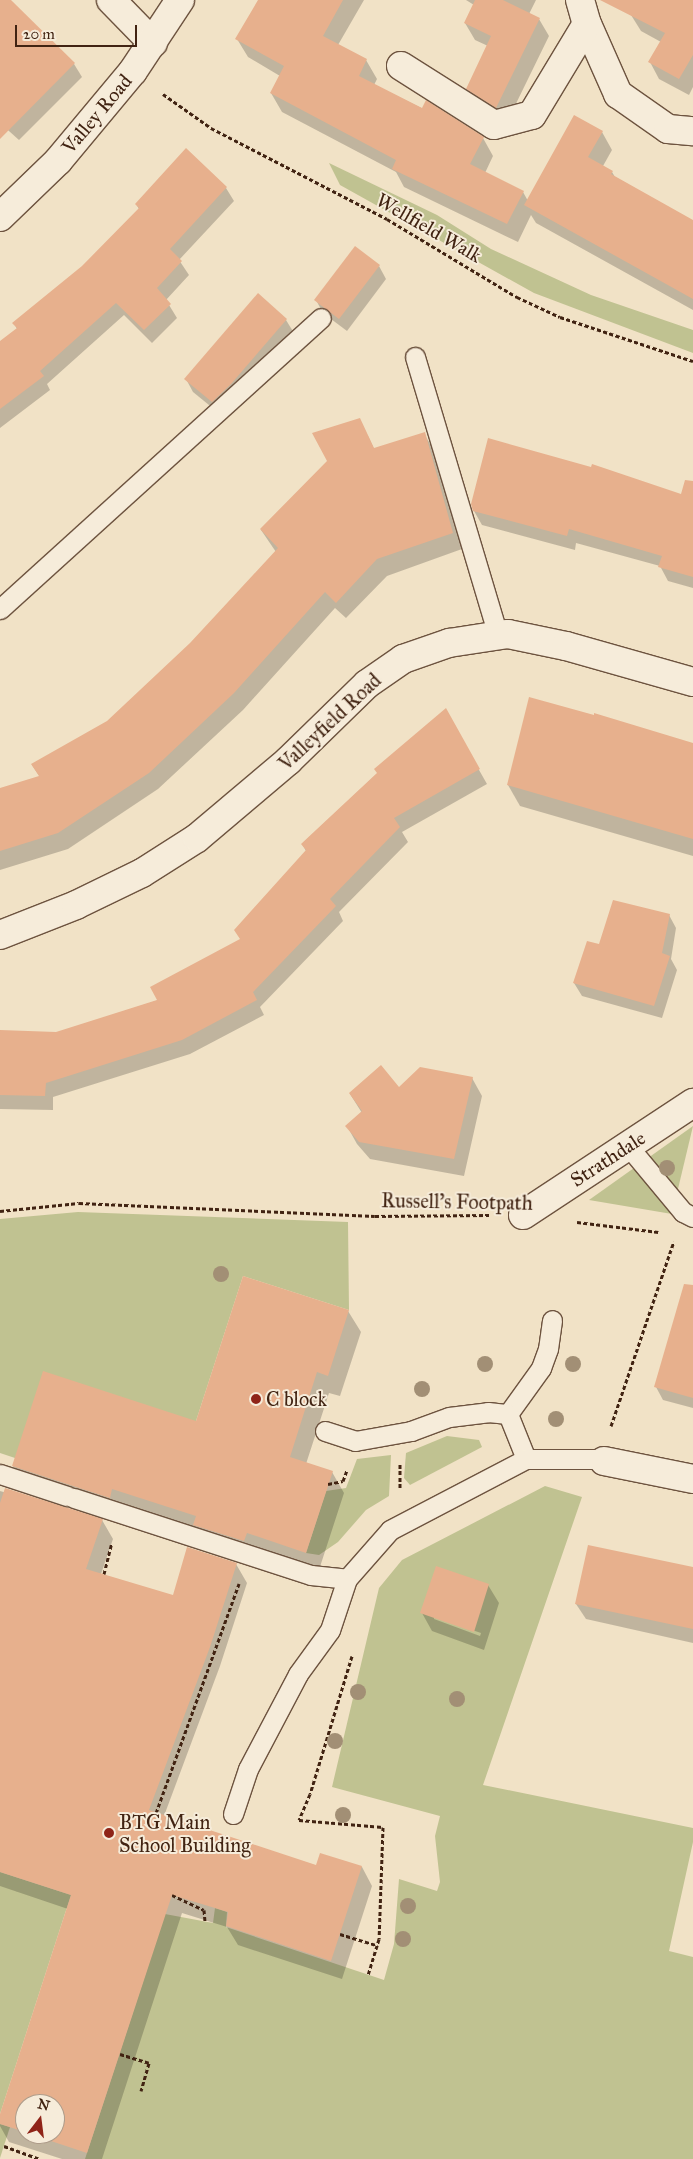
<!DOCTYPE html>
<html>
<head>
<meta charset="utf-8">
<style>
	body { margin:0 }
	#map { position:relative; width:693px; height:2159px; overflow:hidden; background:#f1e2c6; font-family:"IM FELL Great Primer",serif }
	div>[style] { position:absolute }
	.green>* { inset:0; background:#c0c291 }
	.shadow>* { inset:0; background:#0003 }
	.building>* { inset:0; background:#e7b08d }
	.path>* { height:3px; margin-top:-1.5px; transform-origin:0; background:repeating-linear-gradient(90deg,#412312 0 4px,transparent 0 6.5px) }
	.roads { filter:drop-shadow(1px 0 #6d533f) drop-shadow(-1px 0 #6d533f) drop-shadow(0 1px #6d533f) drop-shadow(0 -1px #6d533f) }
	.lane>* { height:19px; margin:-9.5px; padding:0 9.5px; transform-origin:9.5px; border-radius:9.5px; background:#f6ecda }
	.street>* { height:28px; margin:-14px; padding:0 14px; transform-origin:14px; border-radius:14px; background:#f6ecda }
	.trees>* { width:16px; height:16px; margin:-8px; border-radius:50%; background:#a28f75 }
	.dots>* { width:14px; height:14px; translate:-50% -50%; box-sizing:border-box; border:2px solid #f6ecda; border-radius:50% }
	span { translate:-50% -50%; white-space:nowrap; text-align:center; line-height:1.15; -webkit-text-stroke:4px #f6ecda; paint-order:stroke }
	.street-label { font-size:20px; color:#412312 }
	.poi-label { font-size:20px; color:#412312 }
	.left { translate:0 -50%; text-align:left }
	.north { position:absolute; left:15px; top:2094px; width:50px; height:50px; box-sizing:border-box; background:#f6ecda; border:1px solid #ae9c8a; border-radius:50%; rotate:15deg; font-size:14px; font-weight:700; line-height:20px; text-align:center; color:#412312 }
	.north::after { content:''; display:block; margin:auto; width:18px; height:22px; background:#8f2418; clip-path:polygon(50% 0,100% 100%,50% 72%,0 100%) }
	.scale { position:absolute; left:15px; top:25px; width:122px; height:22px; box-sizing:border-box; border:2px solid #412312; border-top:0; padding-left:6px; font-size:15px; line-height:18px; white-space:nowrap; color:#412312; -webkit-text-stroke:4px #f6ecda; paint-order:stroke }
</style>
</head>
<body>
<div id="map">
	<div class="green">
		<i style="clip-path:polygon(329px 163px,437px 215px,491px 249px,591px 295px,693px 330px,693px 353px,534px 293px,340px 185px)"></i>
		<i style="clip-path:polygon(693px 1126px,672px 1214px,589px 1200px)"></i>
		<i style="clip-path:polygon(78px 1212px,348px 1222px,349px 1310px,243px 1276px,196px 1421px,15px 1458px,0 1453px,0 1219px)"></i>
		<i style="clip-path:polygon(447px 1436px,479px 1440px,482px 1447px,410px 1485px,404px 1478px,406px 1453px)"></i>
		<i style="clip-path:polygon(391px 1455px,389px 1496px,366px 1510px,338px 1542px,319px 1555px,306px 1553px,326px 1491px,346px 1488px,357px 1459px)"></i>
		<i style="clip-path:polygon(545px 1486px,582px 1497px,483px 1785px,693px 1828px,693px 1842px,669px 1951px,693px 1957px,693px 2159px,85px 2159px,165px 1914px,213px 1923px,215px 1908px,227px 1912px,226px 1927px,384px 1980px,394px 1944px,399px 1879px,437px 1891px,440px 1882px,435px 1836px,440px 1816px,332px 1787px,379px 1588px,402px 1560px)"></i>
		<i style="clip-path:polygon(0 1872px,71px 1895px,0 2114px)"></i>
		<i style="clip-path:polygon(0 2124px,10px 2127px,0 2158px)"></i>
	</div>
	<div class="shadow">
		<i style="clip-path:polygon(0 0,10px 0,74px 64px,82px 77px,19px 140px,0 123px)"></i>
		<i style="clip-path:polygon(259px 0,364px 0,338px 45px,366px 60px,377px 79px,374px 85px,483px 138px,493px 156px,485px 173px,523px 192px,528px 201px,602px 132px,612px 150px,603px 166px,612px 172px,615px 177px,693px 221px,693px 310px,536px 223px,531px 215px,518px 242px,404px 187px,396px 172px,282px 112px,271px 93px,280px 76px,248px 57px,237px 39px)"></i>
		<i style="clip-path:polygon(466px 0,536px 0,529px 14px,539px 19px,549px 36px,506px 124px,477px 105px,467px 89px,488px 46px,475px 40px,465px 23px,474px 5px)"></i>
		<i style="clip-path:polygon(639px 0,693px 0,693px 87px,689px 95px,659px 79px,650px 62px,661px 42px,641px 31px,631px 15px)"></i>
		<i style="clip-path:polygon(186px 150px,226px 188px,234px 201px,179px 260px,189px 275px,166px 300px,177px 318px,152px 343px,124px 315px,47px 384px,50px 390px,0 428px,0 342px,17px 329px,14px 323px,83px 267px,139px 209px,136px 204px)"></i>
		<i style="clip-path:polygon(379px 266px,386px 279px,347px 331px,323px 313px,316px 300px)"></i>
		<i style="clip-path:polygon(258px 295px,286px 320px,294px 333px,220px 414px,193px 392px,186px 379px)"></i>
		<i style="clip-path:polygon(424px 434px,434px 450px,462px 549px,387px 576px,346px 618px,335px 608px,243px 710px,158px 789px,68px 849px,0 870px,0 790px,40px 777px,32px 765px,108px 722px,191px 644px,276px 552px,261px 530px,368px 436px,374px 449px)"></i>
		<i style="clip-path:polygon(693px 500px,693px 588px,668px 581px,660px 566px,576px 543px,575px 550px,482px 525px,474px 511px)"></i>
		<i style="clip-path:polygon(445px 710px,487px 784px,402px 832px,408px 842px,339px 912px,343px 921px,260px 1007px,264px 1015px,190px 1054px,53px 1097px,53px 1110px,0 1109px,0 1032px,56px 1033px,159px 1000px,241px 940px,306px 851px,302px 844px)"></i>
		<i style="clip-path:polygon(693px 744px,693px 856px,520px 806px,508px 785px)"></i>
		<i style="clip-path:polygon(669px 915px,676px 928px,671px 959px,677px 970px,662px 1018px,582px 996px,574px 983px,600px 945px)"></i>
		<i style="clip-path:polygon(472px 1078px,482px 1096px,464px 1176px,370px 1159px,357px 1144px,347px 1126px,362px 1113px,350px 1094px)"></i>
		<i style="clip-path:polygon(693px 1308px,693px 1408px,663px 1400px,656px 1387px)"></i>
		<i style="clip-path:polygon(348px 1311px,361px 1332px,340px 1396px,329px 1393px,306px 1464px,332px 1472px,344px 1493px,318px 1573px,26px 1487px,13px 1466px,197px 1423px)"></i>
		<i style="clip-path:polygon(evenodd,0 1491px,102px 1520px,113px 1539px,101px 1574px,174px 1597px,236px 1564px,247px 1583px,220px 1666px,164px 1816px,317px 1866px,362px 1867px,372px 1886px,342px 1979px,238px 1945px,227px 1927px,182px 1913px,102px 2159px,62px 2159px,9px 2142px,0 2126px,0 2118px,68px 1909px,0 1886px,0 1491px,25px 2104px,55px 2104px,55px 2134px,25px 2134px,25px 2104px)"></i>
		<i style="clip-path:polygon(693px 1568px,693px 1643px,586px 1619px,576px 1604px)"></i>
		<i style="clip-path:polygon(evenodd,488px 1585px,499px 1603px,484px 1650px,432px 1631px,422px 1613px,488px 1585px,434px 1617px,481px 1633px,480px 1636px,434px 1619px,434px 1617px)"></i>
	</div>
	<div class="building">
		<i style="clip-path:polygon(0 0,11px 0,75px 63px,0 139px)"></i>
		<i style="clip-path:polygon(258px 0,343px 0,323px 36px,367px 59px,359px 76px,422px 108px,426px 100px,484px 137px,470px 164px,524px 191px,507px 224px,392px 169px,396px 160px,270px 93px,284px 66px,235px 39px)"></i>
		<i style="clip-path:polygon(475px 0,503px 0,540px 18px,496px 108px,466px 89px,491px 36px,464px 23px)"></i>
		<i style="clip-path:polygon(600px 0,693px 0,693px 55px,679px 79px,648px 62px,665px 33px)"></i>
		<i style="clip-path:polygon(574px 115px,603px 131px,588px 157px,613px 171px,611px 174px,693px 220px,693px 299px,524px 205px)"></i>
		<i style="clip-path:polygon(186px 148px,227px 187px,170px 249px,182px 261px,157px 288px,171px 304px,144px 330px,116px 303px,40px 371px,44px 376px,0 409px,0 341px,17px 328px,12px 323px,82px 266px,139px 208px,135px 204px)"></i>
		<i style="clip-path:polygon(355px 246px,380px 265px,339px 319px,314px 300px)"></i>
		<i style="clip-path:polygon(258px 293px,287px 319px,231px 384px,212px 402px,184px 379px)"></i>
		<i style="clip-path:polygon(360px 418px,374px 448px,425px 432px,453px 533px,377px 559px,336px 603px,325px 592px,234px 693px,149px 773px,58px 833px,0 851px,0 788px,39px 776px,31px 764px,107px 721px,190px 643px,278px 548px,260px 529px,327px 461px,312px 433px)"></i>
		<i style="clip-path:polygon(488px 438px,591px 467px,592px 464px,681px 494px,685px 480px,693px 481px,693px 577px,658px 567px,662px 556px,569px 529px,567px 536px,473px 511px,471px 504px)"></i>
		<i style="clip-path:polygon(529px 697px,594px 715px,594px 713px,693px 743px,693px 839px,507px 785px)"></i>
		<i style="clip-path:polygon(446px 708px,480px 769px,394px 818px,400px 827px,330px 899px,336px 906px,253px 992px,257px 1000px,182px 1040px,46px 1083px,45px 1096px,0 1095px,0 1030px,56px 1032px,157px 1000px,150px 987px,240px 939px,234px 930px,306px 850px,301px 844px,377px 773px,374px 769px)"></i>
		<i style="clip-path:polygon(613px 900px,670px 914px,662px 953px,670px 956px,654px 1006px,573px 983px,587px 941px,599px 944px)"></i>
		<i style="clip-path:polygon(381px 1065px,399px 1087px,420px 1067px,473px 1077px,454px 1159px,359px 1142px,345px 1126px,362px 1111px,349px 1093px)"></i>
		<i style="clip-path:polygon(243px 1276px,349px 1310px,328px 1376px,317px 1372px,290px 1457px,333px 1471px,306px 1553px,247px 1533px,244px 1541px,193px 1525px,196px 1516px,112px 1489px,110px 1498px,12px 1466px,43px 1371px,196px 1421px)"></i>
		<i style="clip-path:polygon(684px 1284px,693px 1285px,693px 1398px,654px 1387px)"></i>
		<i style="clip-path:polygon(5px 1488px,103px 1519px,86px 1569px,173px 1595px,187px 1547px,237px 1563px,210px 1647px,149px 1810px,316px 1865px,320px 1853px,362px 1866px,331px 1961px,226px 1926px,228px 1912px,172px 1895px,87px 2153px,30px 2134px,55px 2134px,55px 2104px,25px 2104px,25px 2132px,0 2124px,0 2114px,71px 1895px,0 1872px,0 1503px)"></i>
		<i style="clip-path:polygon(588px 1545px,693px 1567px,693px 1629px,575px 1604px)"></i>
		<i style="clip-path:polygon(436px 1566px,489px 1584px,474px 1632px,420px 1613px)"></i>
	</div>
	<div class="path">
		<i style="left:163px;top:94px;width:59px;rotate:35.3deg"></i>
		<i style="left:211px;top:128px;width:198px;rotate:27.3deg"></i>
		<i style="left:387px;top:219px;width:152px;rotate:31deg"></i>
		<i style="left:517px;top:297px;width:47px;rotate:24.9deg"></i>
		<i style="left:560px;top:317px;width:140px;rotate:18.3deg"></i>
		<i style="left:0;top:1211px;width:79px;rotate:-5.8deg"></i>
		<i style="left:79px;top:1203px;width:296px;rotate:2.5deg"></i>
		<i style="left:375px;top:1216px;width:114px;rotate:-0.5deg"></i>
		<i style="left:577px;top:1222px;width:82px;rotate:7deg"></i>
		<i style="left:611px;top:1426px;width:195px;rotate:-71.2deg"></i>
		<i style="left:400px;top:1464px;width:26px;rotate:90deg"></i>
		<i style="left:328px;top:1484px;width:15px;rotate:-11deg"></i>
		<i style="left:343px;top:1481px;width:12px;rotate:-70deg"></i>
		<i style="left:104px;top:1574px;width:32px;rotate:-76deg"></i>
		<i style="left:352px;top:1656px;width:144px;rotate:106.9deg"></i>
		<i style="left:310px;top:1794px;width:28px;rotate:113deg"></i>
		<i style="left:299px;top:1820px;width:84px;rotate:4.8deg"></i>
		<i style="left:383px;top:1827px;width:112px;rotate:92deg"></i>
		<i style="left:379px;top:1939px;width:38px;rotate:107deg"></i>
		<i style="left:156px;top:1813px;width:244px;rotate:-70.1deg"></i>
		<i style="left:172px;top:1895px;width:35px;rotate:25deg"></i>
		<i style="left:204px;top:1910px;width:12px;rotate:85deg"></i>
		<i style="left:340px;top:1934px;width:39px;rotate:17deg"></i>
		<i style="left:120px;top:2054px;width:30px;rotate:17deg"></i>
		<i style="left:149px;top:2063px;width:29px;rotate:106deg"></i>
		<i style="left:4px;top:2146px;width:38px;rotate:20deg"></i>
	</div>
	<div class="roads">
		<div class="lane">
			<i style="left:415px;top:357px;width:291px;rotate:73.4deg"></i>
			<i style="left:0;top:609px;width:433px;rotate:-42.2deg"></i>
			<i style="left:628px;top:1146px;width:86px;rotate:50.2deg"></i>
			<i style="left:683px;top:1212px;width:11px;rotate:27deg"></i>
			<i style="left:508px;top:1414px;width:57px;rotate:-54.3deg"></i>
			<i style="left:541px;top:1368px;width:20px;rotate:-70deg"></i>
			<i style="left:548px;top:1349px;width:29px;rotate:-82deg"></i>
			<i style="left:325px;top:1431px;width:32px;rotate:18deg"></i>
			<i style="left:355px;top:1441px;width:57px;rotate:-10.1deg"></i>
			<i style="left:411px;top:1431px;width:40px;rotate:-20.2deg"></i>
			<i style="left:449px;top:1417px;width:39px;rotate:-7deg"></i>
			<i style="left:488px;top:1412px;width:20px;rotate:6deg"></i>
			<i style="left:508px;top:1414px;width:48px;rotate:68.2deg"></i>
			<i style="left:0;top:1474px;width:71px;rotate:18.2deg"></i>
			<i style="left:74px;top:1498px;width:249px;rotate:18deg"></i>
			<i style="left:311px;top:1575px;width:36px;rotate:6deg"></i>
			<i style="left:233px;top:1814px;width:47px;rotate:-71.6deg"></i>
			<i style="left:248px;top:1769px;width:107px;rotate:-62.2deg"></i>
			<i style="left:298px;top:1674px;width:54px;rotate:-54deg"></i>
			<i style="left:330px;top:1630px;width:54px;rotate:-71.6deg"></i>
			<i style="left:347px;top:1579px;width:65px;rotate:-48.7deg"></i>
			<i style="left:390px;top:1530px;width:153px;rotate:-27.6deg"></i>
			<i style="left:526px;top:1459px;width:68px"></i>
			<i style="left:594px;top:1459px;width:10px;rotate:11deg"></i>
		</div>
		<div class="street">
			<i style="left:111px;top:0;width:60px;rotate:45.7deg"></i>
			<i style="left:580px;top:0;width:25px;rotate:74deg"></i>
			<i style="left:587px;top:24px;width:77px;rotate:66.1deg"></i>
			<i style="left:618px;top:94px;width:61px;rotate:35deg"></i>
			<i style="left:668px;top:129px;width:25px;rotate:5deg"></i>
			<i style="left:401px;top:66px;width:110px;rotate:32.4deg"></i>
			<i style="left:494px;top:125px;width:39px;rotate:-15deg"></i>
			<i style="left:532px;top:115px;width:106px;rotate:-58.9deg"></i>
			<i style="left:0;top:217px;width:81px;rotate:-44deg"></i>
			<i style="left:58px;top:161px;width:117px;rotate:-50.2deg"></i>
			<i style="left:133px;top:71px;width:85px;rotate:-56.5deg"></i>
			<i style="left:0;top:935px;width:82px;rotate:-21.5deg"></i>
			<i style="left:76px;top:905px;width:73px;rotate:-25.9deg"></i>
			<i style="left:142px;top:873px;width:65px;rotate:-32.5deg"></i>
			<i style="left:197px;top:838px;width:119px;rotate:-40.2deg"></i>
			<i style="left:288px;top:761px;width:110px;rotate:-44.3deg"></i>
			<i style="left:367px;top:684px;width:44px;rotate:-34.8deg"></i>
			<i style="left:403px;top:659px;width:49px;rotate:-19.2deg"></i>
			<i style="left:449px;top:643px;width:60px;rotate:-8.7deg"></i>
			<i style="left:508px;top:634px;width:59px;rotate:11.7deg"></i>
			<i style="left:566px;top:646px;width:132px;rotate:15.8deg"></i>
			<i style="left:523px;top:1215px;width:204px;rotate:-33.4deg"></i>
			<i style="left:604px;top:1461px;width:91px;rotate:11.4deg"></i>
		</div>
	</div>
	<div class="trees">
		<i style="left:667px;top:1168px"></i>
		<i style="left:221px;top:1274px"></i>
		<i style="left:485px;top:1364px"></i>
		<i style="left:573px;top:1364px"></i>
		<i style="left:422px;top:1389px"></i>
		<i style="left:556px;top:1419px"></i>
		<i style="left:358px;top:1692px"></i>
		<i style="left:457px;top:1699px"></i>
		<i style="left:335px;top:1741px"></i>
		<i style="left:343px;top:1815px"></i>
		<i style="left:408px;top:1906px"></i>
		<i style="left:403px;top:1939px"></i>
	</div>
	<div class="dots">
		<i style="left:256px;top:1399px;background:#8f2418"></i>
		<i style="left:109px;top:1833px;background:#8f2418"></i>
	</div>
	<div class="street-label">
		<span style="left:97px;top:114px;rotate:-50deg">Valley Road</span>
		<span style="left:429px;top:228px;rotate:30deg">Wellfield Walk</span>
		<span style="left:330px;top:722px;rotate:-43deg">Valleyfield Road</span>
		<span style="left:608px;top:1159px;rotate:-33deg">Strathdale</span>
		<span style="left:457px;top:1202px;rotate:1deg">Russell's Footpath</span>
	</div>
	<div class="poi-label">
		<span class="left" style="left:266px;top:1399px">C block</span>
		<span class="left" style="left:119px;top:1834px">BTG Main<br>School Building</span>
	</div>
	<div class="north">N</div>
	<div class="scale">20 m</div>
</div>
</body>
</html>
